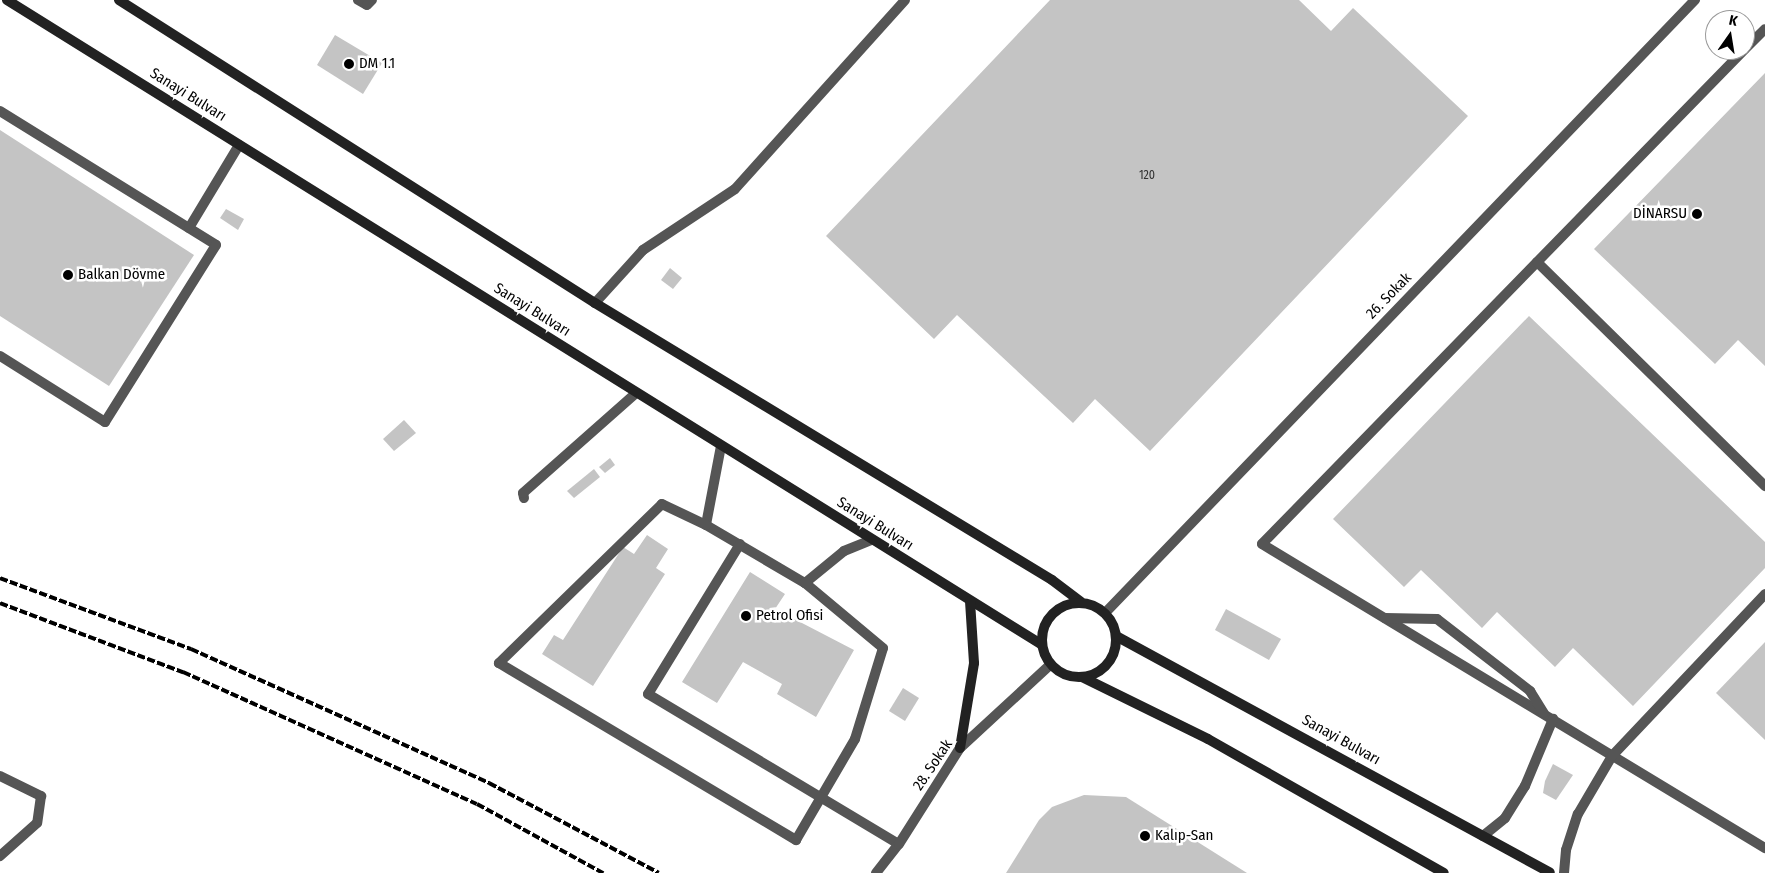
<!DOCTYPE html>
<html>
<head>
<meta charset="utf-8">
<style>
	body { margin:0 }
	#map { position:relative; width:1765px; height:873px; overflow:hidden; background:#fff; font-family:"Fira Sans Condensed",sans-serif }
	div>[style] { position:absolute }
	.building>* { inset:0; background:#c4c4c4 }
	.service>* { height:10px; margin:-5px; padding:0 5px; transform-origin:5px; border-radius:5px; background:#555 }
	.minor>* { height:10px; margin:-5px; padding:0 5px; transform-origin:5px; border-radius:5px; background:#555 }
	.secondary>* { height:10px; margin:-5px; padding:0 5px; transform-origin:5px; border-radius:5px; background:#222 }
	.secondary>.ring { margin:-5px; padding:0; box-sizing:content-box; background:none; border:10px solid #222; border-radius:50% }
	.rail>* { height:4px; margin-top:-2px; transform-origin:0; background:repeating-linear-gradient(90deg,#000 0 8px,transparent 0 10.5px) }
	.dots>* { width:14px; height:14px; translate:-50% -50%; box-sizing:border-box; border:2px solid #fff; border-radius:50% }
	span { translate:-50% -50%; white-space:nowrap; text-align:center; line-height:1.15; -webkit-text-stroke:5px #fff; paint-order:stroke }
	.number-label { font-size:12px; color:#313131 }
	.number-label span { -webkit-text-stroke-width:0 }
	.poi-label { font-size:15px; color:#000 }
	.left { translate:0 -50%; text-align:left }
	.right { translate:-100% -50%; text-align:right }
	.street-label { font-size:15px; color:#000 }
	.north { position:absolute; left:1705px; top:10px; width:50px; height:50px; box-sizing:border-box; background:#fff; border:1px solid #999; border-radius:50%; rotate:13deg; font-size:14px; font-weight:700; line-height:20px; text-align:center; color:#000 }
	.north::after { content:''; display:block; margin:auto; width:18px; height:22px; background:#000; clip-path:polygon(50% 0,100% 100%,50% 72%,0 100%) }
</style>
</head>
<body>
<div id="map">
	<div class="building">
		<i style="clip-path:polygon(1050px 0,1299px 0,1331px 31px,1353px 8px,1468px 116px,1150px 451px,1095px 399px,1073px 423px,957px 315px,934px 339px,826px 236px)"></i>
		<i style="clip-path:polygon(335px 35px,382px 63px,363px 94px,317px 65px)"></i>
		<i style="clip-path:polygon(1765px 73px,1765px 366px,1738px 340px,1715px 364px,1594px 249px)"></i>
		<i style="clip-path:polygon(0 130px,194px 255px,109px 386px,0 316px)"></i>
		<i style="clip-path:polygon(226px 209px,244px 219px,238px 230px,220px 218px)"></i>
		<i style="clip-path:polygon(670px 268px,682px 278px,673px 289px,661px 280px)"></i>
		<i style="clip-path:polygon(1529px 316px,1765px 542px,1765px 568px,1633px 706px,1573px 648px,1555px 667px,1497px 612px,1482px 628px,1421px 570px,1404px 587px,1333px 519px)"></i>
		<i style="clip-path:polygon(404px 420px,416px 433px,394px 451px,383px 439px)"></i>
		<i style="clip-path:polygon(610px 458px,615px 465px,605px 473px,599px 467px)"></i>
		<i style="clip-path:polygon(594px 469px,600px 477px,574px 498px,567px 491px)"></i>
		<i style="clip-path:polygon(647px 535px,668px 549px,656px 568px,665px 574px,593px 686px,542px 654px,554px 635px,563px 640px,623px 547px,634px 554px)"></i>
		<i style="clip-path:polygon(750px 572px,785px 594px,775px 609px,854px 650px,816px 717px,777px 694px,782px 684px,743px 662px,717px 703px,682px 682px)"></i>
		<i style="clip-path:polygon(1226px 609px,1281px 639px,1269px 660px,1215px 630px)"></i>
		<i style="clip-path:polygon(1765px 642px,1765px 740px,1716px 693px)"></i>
		<i style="clip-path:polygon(903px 688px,919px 698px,905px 721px,889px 711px)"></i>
		<i style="clip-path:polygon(1553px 764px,1573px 775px,1556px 800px,1543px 793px,1545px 781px)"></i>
		<i style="clip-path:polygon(1084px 795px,1126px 797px,1247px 873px,1006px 873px,1039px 820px,1052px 807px)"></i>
	</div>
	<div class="service">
		<i style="left:358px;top:0;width:10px;rotate:29deg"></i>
		<i style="left:367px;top:5px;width:7px;rotate:-45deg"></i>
		<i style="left:1745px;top:49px;width:28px;rotate:-45deg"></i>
		<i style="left:1744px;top:50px;width:690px;rotate:134.3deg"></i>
		<i style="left:1262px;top:544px;width:588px;rotate:31.15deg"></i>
		<i style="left:0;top:111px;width:254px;rotate:31.8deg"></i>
		<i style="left:216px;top:245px;width:209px;rotate:122.1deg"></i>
		<i style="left:105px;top:422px;width:124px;rotate:-147.8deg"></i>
		<i style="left:189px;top:228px;width:97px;rotate:-58.9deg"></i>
		<i style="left:1537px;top:262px;width:320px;rotate:44.5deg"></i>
		<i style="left:595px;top:303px;width:72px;rotate:-47.8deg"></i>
		<i style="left:643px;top:250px;width:110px;rotate:-33.5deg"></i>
		<i style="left:735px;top:189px;width:254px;rotate:-48deg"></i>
		<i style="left:721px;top:446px;width:80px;rotate:100.8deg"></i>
		<i style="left:706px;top:525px;width:115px;rotate:30.4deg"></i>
		<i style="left:805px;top:583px;width:50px;rotate:-39.4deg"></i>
		<i style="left:844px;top:551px;width:29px;rotate:-22deg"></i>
		<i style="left:524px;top:498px;width:5px;rotate:-101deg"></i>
		<i style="left:523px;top:493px;width:151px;rotate:-41.5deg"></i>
		<i style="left:706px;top:525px;width:49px;rotate:-154.5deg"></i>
		<i style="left:662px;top:504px;width:228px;rotate:135.7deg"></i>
		<i style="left:499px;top:663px;width:346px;rotate:30.8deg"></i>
		<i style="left:796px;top:840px;width:117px;rotate:-59.7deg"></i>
		<i style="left:855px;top:739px;width:95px;rotate:-72.9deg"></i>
		<i style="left:883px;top:648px;width:102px;rotate:-140.2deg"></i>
		<i style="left:740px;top:544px;width:176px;rotate:121.5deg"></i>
		<i style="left:648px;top:694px;width:292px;rotate:30.9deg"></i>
		<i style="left:1385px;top:618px;width:52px;rotate:1.1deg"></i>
		<i style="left:1437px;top:619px;width:118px;rotate:37.7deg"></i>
		<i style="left:1530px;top:691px;width:26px;rotate:58deg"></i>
		<i style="left:1483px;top:836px;width:28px;rotate:-39deg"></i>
		<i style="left:1505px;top:818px;width:38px;rotate:-58deg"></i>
		<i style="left:1525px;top:786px;width:73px;rotate:-67.3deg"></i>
		<i style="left:1564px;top:873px;width:23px;rotate:-85deg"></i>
		<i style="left:1566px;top:850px;width:38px;rotate:-72deg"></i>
		<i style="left:1578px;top:814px;width:67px;rotate:-59.6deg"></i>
		<i style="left:1612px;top:756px;width:223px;rotate:-46.6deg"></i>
	</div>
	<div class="minor">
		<i style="left:1105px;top:613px;width:851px;rotate:-46.1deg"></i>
		<i style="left:0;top:776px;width:46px;rotate:26deg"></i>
		<i style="left:41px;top:796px;width:27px;rotate:98deg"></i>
		<i style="left:37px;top:823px;width:50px;rotate:138.3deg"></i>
		<i style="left:876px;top:873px;width:37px;rotate:-52deg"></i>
		<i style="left:899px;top:844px;width:114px;rotate:-57.6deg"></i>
		<i style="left:960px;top:748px;width:122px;rotate:-42.7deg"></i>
	</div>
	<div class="secondary">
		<i style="left:7px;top:0;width:1218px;rotate:31.92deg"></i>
		<i style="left:119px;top:0;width:564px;rotate:32.48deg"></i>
		<i style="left:595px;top:303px;width:534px;rotate:31.22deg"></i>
		<i style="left:1052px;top:580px;width:36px;rotate:37deg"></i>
		<i class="ring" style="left:1042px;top:603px;width:64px;height:64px"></i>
		<i style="left:1116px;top:636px;width:494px;rotate:28.6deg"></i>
		<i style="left:1082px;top:677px;width:140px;rotate:26.2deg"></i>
		<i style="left:1208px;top:739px;width:271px;rotate:29.6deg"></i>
		<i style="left:960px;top:748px;width:86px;rotate:-80.6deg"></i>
		<i style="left:974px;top:663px;width:62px;rotate:-93.7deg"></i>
	</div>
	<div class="rail">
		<i style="left:0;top:578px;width:204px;rotate:20.4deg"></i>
		<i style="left:191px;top:649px;width:327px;rotate:24.2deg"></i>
		<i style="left:489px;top:783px;width:192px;rotate:27.9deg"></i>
		<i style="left:0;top:603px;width:196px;rotate:20.7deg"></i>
		<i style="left:183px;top:672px;width:322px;rotate:24.2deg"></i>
		<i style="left:477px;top:804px;width:144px;rotate:28.7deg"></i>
	</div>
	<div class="dots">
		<i style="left:349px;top:64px;background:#000"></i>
		<i style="left:1697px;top:214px;background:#000"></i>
		<i style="left:68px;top:275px;background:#000"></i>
		<i style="left:746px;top:616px;background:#000"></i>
		<i style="left:1145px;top:836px;background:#000"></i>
	</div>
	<div class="number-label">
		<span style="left:1147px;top:176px">120</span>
	</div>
	<div class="poi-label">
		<span class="left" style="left:359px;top:64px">DM 1.1</span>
		<span class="right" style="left:1687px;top:214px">DİNARSU</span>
		<span class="left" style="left:78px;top:275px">Balkan Dövme</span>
		<span class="left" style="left:756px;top:616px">Petrol Ofisi</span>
		<span class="left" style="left:1155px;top:836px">Kalıp-San</span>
	</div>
	<div class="street-label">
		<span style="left:188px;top:95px;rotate:32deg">Sanayi Bulvarı</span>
		<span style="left:1389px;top:296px;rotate:-46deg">26. Sokak</span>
		<span style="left:532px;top:310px;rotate:32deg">Sanayi Bulvarı</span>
		<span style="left:875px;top:524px;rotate:32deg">Sanayi Bulvarı</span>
		<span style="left:1341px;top:740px;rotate:29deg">Sanayi Bulvarı</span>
		<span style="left:933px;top:765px;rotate:-56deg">28. Sokak</span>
	</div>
	<div class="north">K</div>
</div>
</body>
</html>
